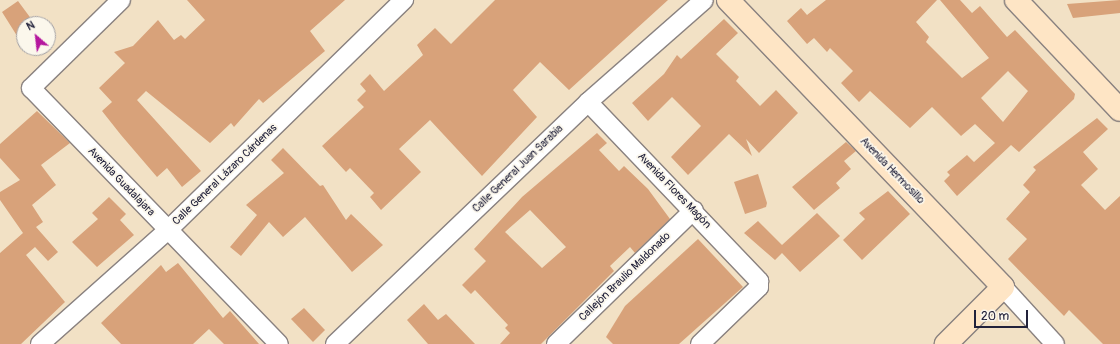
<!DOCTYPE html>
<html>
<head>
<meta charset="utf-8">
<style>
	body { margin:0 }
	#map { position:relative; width:1120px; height:344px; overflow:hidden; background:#f2e1c5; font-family:Pangolin,sans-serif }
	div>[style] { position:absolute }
	.building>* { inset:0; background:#d8a27a }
	.roads { filter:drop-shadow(1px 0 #8a8280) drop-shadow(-1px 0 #8a8280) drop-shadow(0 1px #8a8280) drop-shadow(0 -1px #8a8280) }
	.street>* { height:18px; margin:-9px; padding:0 9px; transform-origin:9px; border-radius:9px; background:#fff }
	.secondary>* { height:22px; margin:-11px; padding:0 11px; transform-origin:11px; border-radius:11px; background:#fee5c5 }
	span { translate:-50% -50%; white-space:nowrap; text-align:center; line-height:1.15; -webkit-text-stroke:3.5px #fbf7ec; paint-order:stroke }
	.street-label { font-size:11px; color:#22223b }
	.north { position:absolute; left:16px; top:16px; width:40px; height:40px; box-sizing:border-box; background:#fbf7ec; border:1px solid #a4a2a5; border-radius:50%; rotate:332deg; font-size:11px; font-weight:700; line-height:16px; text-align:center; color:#22223b }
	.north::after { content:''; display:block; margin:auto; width:14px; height:18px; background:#b5179e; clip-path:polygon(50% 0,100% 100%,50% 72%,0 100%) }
	.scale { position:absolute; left:974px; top:310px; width:54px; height:18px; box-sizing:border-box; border:2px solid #22223b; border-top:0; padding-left:5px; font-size:12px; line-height:14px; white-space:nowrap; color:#22223b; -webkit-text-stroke:3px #fbf7ec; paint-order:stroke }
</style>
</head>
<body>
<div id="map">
	<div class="building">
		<i style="clip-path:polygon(187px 0,345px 0,310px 31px,325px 51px,263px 103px,259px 99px,234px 127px,231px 123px,210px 143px,146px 91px,137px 100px,201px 171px,182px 187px,167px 168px,157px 177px,121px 135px,102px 111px,112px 102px,99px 88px,125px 63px,114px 52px,133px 46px,158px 20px,174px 40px,181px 35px,185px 39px,205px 20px)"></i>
		<i style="clip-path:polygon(495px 0,668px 0,569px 90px,540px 62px,513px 90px,537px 117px,482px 176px,430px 120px,399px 149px,421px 172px,381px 210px,370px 197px,374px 193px,350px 168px,346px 172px,322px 146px,364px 107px,357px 100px,366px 91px,360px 84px,370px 74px,384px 91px,423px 55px,417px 45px,435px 28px,451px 44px)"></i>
		<i style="clip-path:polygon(evenodd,826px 0,937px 0,916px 22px,929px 37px,926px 42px,962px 78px,989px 58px,940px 0,960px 0,972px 13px,980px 6px,1007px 37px,1015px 30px,1075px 94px,1074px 99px,1019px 152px,1011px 145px,957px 196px,944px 181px,950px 175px,947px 172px,967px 155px,974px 162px,995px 143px,975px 124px,961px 136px,932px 107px,910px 128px,870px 91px,859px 102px,841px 83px,853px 71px,830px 48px,827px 52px,814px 38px,807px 44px,787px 21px,801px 8px,807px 15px,826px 0,1008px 71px,1028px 91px,1003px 122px,981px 98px,1008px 71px)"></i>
		<i style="clip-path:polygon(1120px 0,1120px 13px,1073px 18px,1067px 4px)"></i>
		<i style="clip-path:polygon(18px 1px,35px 24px,24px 24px,24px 47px,2px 12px)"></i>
		<i style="clip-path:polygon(724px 19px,738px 33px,716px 54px,739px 77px,736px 81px,760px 106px,776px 90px,798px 113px,759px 153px,746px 139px,752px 156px,729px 134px,688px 175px,671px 157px,701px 126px,672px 97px,648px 121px,632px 103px,664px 74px,677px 55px,681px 59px)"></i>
		<i style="clip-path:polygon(37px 111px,70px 143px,41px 165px,56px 185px,32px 205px,43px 222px,36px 227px,58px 252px,48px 261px,35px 247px,26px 255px,65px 302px,21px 344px,0 344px,0 253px,23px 233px,0 200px,0 192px,20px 180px,0 158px,0 144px)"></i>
		<i style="clip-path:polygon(1097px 118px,1108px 129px,1083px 152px,1098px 169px,1081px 185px,1105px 210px,1120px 196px,1120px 344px,1103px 344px,1069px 310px,1064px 316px,1008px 259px,1027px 239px,1006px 219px,1030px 192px,1023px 185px,1036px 170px,1033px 167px)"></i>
		<i style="clip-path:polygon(evenodd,597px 133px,607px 143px,599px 150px,619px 171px,624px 166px,648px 189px,670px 219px,635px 253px,630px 247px,610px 266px,614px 271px,541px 344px,500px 344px,510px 333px,505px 328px,508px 325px,475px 290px,471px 294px,462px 285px,486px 261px,474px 249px,522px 197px,597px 133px,530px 210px,566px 247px,542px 268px,505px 232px,530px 210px)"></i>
		<i style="clip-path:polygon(846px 142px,856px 151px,844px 161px,851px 169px,836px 183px,840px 188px,814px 210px,792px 187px)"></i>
		<i style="clip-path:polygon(283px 148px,320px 186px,323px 185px,346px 220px,351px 214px,383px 245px,352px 272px,305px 217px,283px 237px,269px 222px,241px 256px,230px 247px,257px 215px,246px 205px,284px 173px,271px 160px)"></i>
		<i style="clip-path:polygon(758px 174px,767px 203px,766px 207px,745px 214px,734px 182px)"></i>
		<i style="clip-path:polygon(888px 191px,910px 214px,862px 260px,843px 240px,865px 219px,859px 213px)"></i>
		<i style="clip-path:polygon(109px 197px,126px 214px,120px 220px,134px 235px,97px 267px,72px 242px,98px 219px,92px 213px)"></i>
		<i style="clip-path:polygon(817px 213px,840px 236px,800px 272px,782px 253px,775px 260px,744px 233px,758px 221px,782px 245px)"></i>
		<i style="clip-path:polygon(698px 239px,743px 287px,679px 344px,613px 344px,606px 337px,625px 306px)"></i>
		<i style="clip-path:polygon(178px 263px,223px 318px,230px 311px,259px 344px,224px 344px,209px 329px,193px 344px,121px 344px,101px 323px,161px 265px,166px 272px)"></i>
		<i style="clip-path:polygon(424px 304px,438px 320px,446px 314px,475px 344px,428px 344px,407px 320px)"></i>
		<i style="clip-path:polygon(304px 308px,325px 330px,313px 342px,291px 319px)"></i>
	</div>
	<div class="roads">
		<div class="street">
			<i style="left:121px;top:0;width:126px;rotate:135.6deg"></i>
			<i style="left:31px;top:88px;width:356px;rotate:45.9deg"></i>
			<i style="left:588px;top:102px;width:248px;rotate:46.3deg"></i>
			<i style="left:759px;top:281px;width:6px;rotate:90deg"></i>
			<i style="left:759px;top:287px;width:82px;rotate:136deg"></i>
			<i style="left:1003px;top:287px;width:77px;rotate:47.6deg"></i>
			<i style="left:40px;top:344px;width:171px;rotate:-41.7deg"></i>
			<i style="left:168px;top:230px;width:330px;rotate:-44.3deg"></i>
			<i style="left:335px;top:344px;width:350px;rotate:-43.7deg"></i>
			<i style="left:588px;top:102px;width:154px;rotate:-41.3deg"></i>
			<i style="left:556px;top:344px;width:192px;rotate:-44.2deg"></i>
		</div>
		<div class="secondary">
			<i style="left:728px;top:0;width:397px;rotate:46.2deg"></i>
			<i style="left:1003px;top:287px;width:81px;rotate:135deg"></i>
			<i style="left:1016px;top:0;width:151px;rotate:46.6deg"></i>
		</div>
	</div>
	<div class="street-label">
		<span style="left:518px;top:169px;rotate:-44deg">Calle General Juan Sarabia</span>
		<span style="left:892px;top:171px;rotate:46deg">Avenida Hermosillo</span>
		<span style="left:225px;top:175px;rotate:-44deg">Calle General Lázaro Cárdenas</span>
		<span style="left:121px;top:182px;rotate:46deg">Avenida Guadalajara</span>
		<span style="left:674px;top:191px;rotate:46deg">Avenida Flores Magón</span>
		<span style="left:625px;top:277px;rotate:-44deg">Callejón Braulio Maldonado</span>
	</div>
	<div class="north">N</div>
	<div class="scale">20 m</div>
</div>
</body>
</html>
